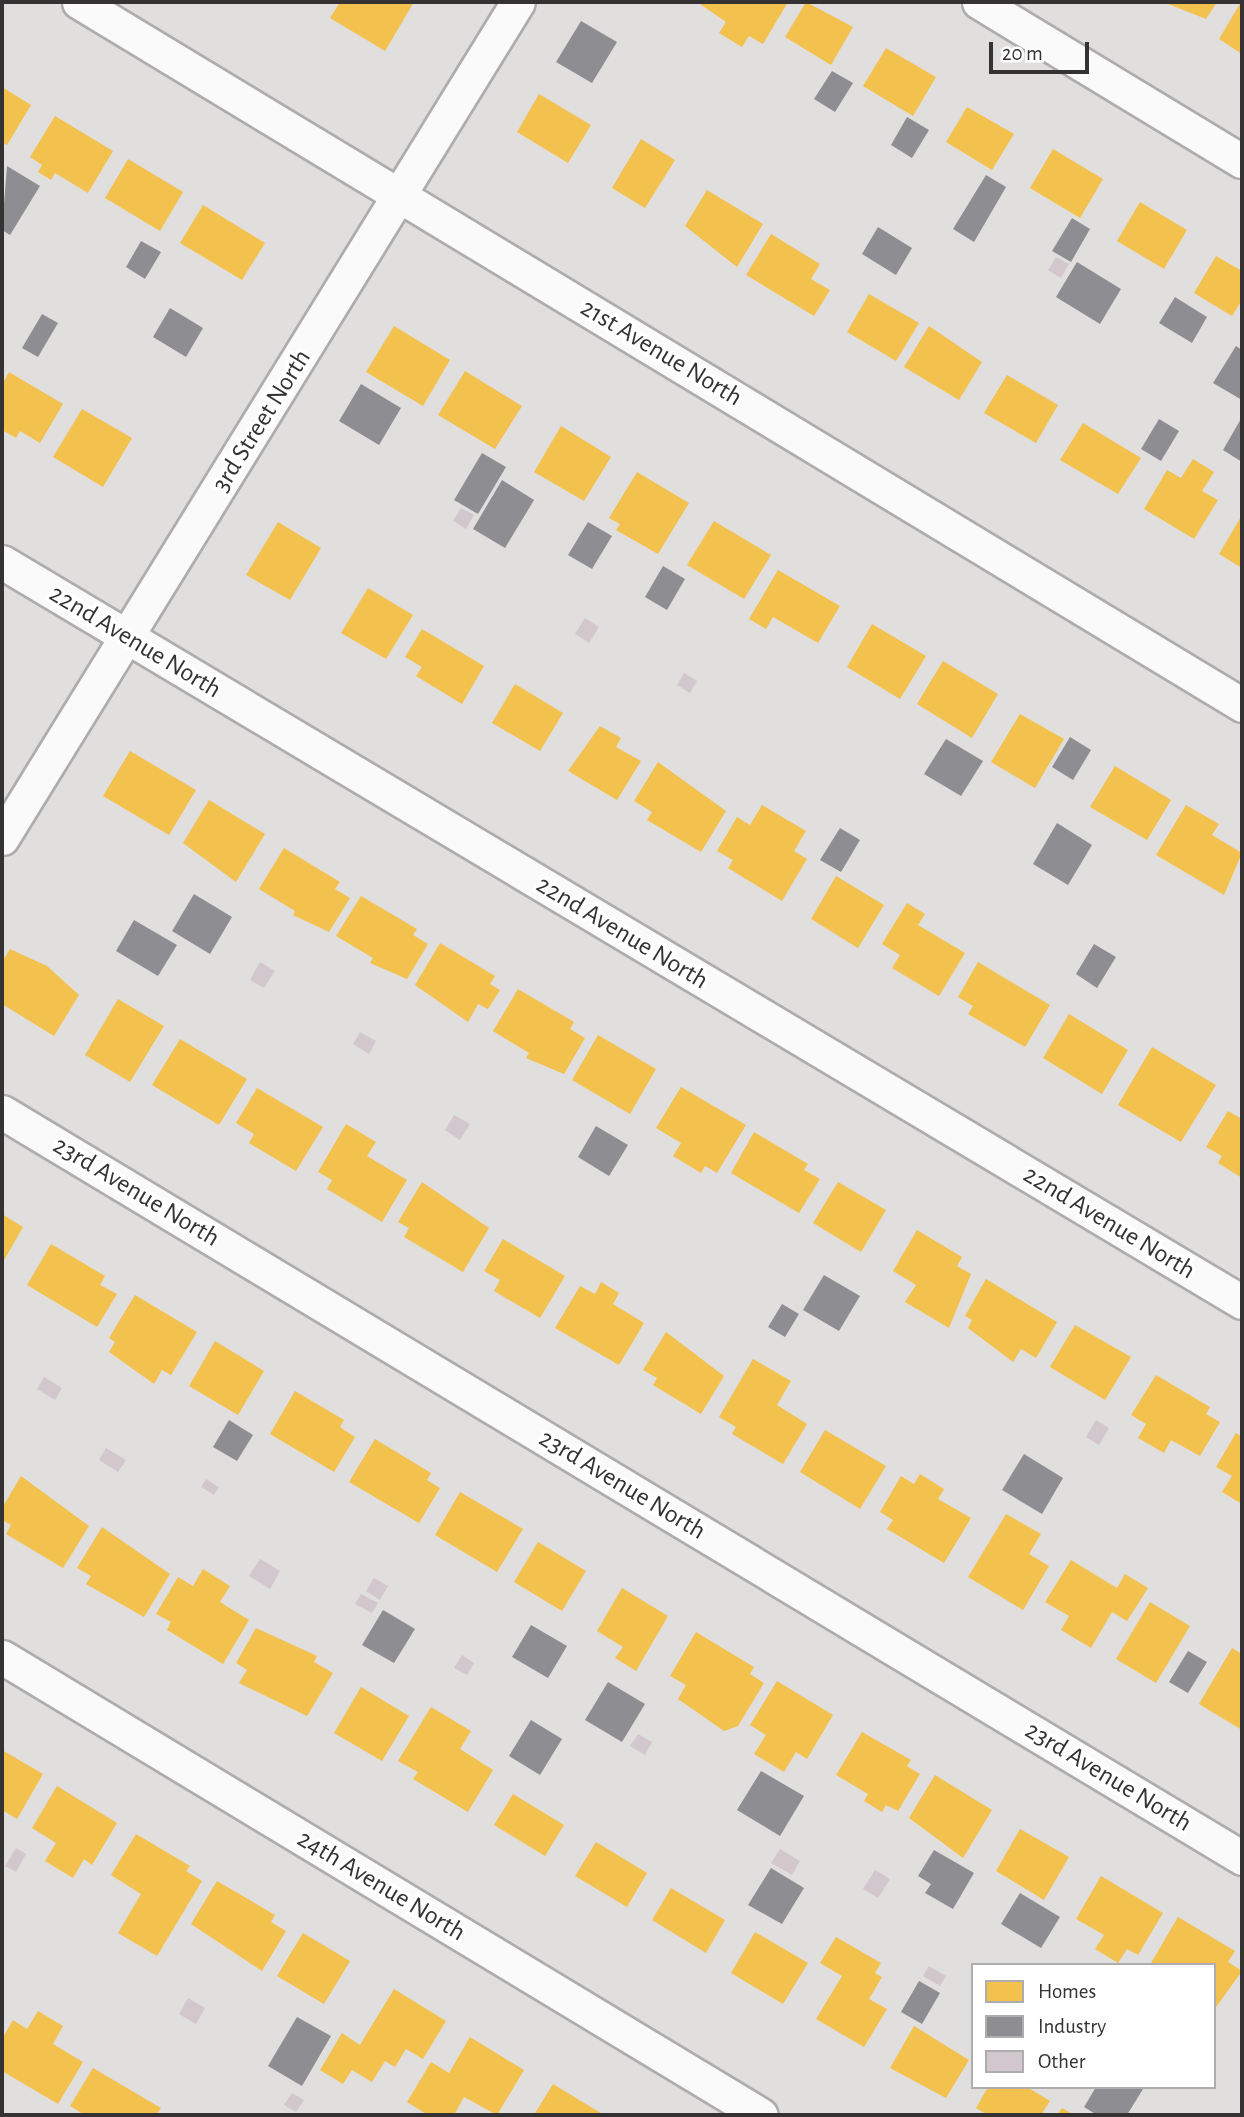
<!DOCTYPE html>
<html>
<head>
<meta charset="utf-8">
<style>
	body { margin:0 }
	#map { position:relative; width:1244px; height:2117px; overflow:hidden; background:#e1dede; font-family:"Alegreya Sans",sans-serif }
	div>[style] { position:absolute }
	.homes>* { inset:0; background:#f2c14e }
	.industry>* { inset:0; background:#8d8d92 }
	.building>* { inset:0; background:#d2c7cc }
	.roads { filter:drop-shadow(2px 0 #aeacac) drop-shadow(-2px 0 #aeacac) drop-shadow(0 2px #aeacac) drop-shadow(0 -2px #aeacac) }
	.street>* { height:33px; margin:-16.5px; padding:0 16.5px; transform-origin:16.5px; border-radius:16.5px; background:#fafafa }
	span { translate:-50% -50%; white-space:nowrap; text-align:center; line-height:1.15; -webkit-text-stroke:7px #fff; paint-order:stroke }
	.street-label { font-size:26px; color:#343232 }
	.frame { position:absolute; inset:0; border:4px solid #343232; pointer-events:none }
	.legend { position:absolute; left:971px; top:1963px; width:245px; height:126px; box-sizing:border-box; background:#fff; border:2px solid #aeadad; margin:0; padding:9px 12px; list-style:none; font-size:21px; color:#343232 }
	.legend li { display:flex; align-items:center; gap:14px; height:35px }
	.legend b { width:35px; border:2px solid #aeadad }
	.scale { position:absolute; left:989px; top:42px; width:100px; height:32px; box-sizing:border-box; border:4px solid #343232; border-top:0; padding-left:9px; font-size:21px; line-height:24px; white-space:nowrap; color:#343232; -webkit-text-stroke:5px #fff; paint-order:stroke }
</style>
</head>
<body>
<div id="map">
	<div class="homes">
		<i style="clip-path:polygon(340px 2px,414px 2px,385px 51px,330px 18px)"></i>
		<i style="clip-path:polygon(697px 2px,788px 2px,763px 44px,749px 36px,742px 47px,719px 33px,726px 22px)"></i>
		<i style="clip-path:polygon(806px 2px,853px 27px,831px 65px,785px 37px)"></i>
		<i style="clip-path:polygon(1163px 2px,1217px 2px,1206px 19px)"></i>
		<i style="clip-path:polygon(1241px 2px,1242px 2px,1242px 54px,1219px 39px)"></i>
		<i style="clip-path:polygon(886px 48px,936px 77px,913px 116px,863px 86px)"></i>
		<i style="clip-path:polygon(2px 87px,31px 105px,7px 145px,2px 142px)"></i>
		<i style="clip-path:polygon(539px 94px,591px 125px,568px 163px,517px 132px)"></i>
		<i style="clip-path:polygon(967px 107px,1014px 134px,992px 170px,946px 142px)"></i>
		<i style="clip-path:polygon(55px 116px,113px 151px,88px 193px,55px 173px,51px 180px,38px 172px,42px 165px,30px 157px)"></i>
		<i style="clip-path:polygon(641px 139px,675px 160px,645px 208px,612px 188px)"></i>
		<i style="clip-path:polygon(1053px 149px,1103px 179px,1080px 218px,1030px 188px)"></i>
		<i style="clip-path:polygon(128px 159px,183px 192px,160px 231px,105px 198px)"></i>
		<i style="clip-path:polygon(707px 190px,763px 224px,737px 267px,685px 226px)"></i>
		<i style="clip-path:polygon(1140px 202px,1187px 230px,1164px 269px,1117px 241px)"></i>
		<i style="clip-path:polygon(203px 205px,265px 243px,242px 280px,180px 243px)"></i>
		<i style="clip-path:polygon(771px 234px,820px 264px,811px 279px,830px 290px,814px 316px,746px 275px)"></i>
		<i style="clip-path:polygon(1216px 256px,1242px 271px,1242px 300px,1232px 316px,1194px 293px)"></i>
		<i style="clip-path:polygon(869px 294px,919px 323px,896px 361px,847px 332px)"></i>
		<i style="clip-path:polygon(394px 326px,450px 360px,423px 406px,366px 372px)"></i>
		<i style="clip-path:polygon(929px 326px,982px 362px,959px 400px,904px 367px)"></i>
		<i style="clip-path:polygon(465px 371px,522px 406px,495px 449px,438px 415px)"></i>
		<i style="clip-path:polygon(9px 372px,63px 404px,40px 443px,20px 431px,16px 438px,2px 430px,2px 385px)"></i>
		<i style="clip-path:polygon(1007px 375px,1058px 405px,1036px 443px,984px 413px)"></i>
		<i style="clip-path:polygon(82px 409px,132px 438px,103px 487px,53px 457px)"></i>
		<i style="clip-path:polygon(1083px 423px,1141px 458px,1118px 494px,1060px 460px)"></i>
		<i style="clip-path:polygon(561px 426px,611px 457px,584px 501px,534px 472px)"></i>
		<i style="clip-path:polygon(1193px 459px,1214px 472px,1202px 491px,1218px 500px,1194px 539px,1144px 509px,1167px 470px,1181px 478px)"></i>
		<i style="clip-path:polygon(637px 472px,689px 503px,658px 554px,616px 530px,620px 524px,609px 518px)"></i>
		<i style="clip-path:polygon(1242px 515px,1242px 568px,1219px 554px)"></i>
		<i style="clip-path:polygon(714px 521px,771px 555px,744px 599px,687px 565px)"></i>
		<i style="clip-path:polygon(278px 522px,321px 548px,290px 600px,246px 575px)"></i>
		<i style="clip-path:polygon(778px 570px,840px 606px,818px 643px,773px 617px,766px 629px,749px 619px)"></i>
		<i style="clip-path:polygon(368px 588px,413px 615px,386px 659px,341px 633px)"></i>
		<i style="clip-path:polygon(872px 624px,926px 656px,900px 699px,847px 667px)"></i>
		<i style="clip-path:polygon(422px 629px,484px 666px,462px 704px,416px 676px,422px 667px,405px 657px)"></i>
		<i style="clip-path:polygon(943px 661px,998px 694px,972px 738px,917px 704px)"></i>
		<i style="clip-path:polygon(515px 684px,563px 713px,540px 751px,492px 723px)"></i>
		<i style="clip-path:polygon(1020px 714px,1064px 739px,1035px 788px,991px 762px)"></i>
		<i style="clip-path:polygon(600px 726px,621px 738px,616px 747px,641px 761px,617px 800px,568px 771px)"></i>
		<i style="clip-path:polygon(130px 751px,196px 790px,169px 835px,103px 796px)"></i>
		<i style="clip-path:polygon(658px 762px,726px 811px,701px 852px,647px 820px,652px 812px,634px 801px)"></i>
		<i style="clip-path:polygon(1115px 766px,1171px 800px,1147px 840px,1090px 807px)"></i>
		<i style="clip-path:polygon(209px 800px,265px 834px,236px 882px,183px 843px)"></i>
		<i style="clip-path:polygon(762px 805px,806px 831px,794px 851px,807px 859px,782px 901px,728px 868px,733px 860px,717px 851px,737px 817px,750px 825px)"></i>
		<i style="clip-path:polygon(1186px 805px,1219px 824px,1212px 835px,1242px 853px,1224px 895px,1156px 855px)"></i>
		<i style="clip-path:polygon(284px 848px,340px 882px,335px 889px,350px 898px,329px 932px,293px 915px,295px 911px,259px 889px)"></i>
		<i style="clip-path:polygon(836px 876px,884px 905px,858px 948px,811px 919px)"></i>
		<i style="clip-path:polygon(361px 896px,417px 929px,413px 935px,428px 944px,407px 979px,370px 963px,373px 958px,336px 936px)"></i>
		<i style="clip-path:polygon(907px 903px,925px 914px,918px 925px,965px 953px,939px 996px,892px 968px,900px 955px,882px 944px)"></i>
		<i style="clip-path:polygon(440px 943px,495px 976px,490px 984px,500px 990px,488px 1009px,478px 1004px,468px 1022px,415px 985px)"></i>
		<i style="clip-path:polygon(10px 949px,47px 966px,79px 995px,54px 1036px,2px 1004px,2px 962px)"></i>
		<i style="clip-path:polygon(978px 962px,1050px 1005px,1025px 1047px,968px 1014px,973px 1006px,958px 997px)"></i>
		<i style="clip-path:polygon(518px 989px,574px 1022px,570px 1029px,585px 1038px,564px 1074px,526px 1058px,529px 1053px,493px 1031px)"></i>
		<i style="clip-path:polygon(118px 999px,164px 1026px,130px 1082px,85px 1055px)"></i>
		<i style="clip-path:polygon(1069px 1014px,1128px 1050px,1102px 1094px,1043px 1058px)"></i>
		<i style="clip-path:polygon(598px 1035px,656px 1069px,630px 1114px,572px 1080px)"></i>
		<i style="clip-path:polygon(180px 1039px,247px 1079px,219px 1125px,152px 1085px)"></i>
		<i style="clip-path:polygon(1152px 1047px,1216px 1085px,1181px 1142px,1118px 1105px)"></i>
		<i style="clip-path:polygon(681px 1087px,746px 1125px,717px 1173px,705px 1166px,701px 1173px,673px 1156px,681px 1143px,656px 1128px)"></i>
		<i style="clip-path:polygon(257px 1088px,323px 1127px,296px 1171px,249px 1143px,254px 1134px,236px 1123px)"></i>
		<i style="clip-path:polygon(1228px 1111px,1242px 1119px,1242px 1178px,1218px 1163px,1222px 1156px,1206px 1147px)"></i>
		<i style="clip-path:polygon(346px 1124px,376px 1142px,367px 1156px,407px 1180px,382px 1222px,327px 1189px,332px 1180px,318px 1172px)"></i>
		<i style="clip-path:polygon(754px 1132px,808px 1164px,804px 1170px,820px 1179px,799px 1213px,731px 1173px)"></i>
		<i style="clip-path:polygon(422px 1182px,489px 1228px,463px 1272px,404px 1237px,409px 1228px,398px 1222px)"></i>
		<i style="clip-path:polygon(838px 1182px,886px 1210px,861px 1252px,813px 1223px)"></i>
		<i style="clip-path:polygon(2px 1214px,23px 1227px,2px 1264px)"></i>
		<i style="clip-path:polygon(917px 1230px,962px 1257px,957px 1266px,971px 1274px,949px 1328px,905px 1302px,916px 1285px,893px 1271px)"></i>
		<i style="clip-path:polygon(503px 1239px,565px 1276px,540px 1318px,494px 1291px,500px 1280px,484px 1271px)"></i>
		<i style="clip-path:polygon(51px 1244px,105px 1276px,100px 1285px,117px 1294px,97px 1327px,27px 1285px)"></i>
		<i style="clip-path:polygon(986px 1279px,1057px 1322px,1036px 1358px,1021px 1349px,1013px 1362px,968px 1328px,972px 1320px,965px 1316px)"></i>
		<i style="clip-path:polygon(601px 1282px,619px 1293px,613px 1304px,644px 1323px,619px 1365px,555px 1328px,580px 1286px,595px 1294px)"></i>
		<i style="clip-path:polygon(135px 1295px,197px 1332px,171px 1375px,162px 1370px,154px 1384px,109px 1352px,115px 1342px,109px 1338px)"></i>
		<i style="clip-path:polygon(1075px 1325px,1131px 1357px,1105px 1400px,1050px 1367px)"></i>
		<i style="clip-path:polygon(666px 1332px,724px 1376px,701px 1414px,653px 1385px,657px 1378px,643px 1370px)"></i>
		<i style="clip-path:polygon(215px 1341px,264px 1371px,238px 1415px,189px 1386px)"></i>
		<i style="clip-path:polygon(753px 1359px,791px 1381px,777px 1405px,807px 1424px,783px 1464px,732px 1434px,736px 1427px,719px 1417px)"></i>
		<i style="clip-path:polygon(1156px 1375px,1210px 1407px,1206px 1414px,1220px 1422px,1200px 1456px,1171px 1440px,1164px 1453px,1138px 1438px,1146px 1424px,1131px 1415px)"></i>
		<i style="clip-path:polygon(295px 1391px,344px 1420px,340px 1427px,355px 1437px,334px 1472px,270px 1434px)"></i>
		<i style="clip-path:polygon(825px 1430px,886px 1466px,860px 1509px,800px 1472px)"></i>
		<i style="clip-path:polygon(1236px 1433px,1242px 1437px,1242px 1504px,1222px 1492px,1232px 1476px,1216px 1467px)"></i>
		<i style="clip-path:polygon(375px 1439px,431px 1473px,427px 1480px,440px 1488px,419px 1523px,349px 1482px)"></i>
		<i style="clip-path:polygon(920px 1474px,944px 1489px,938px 1499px,971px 1518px,944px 1563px,887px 1529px,893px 1520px,880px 1512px,901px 1476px,914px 1484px)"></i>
		<i style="clip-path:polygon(21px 1476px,89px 1526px,63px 1568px,6px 1534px,11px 1525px,2px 1520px,2px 1508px)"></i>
		<i style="clip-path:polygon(460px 1492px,523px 1529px,497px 1572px,435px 1535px)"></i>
		<i style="clip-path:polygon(1006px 1514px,1041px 1534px,1029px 1554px,1049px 1566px,1023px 1610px,968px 1577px)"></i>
		<i style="clip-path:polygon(102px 1527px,170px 1574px,144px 1617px,86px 1584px,91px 1576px,77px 1568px)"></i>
		<i style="clip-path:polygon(538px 1542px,586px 1571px,562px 1611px,514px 1582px)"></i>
		<i style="clip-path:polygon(1071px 1560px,1117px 1588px,1125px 1574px,1148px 1588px,1127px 1621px,1112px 1612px,1091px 1648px,1061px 1630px,1069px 1616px,1045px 1602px)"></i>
		<i style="clip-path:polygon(203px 1569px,230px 1586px,220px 1602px,249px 1620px,223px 1664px,167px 1630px,171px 1622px,156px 1614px,178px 1577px,193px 1586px)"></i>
		<i style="clip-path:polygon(622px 1588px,668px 1616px,636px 1671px,615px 1658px,623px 1647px,597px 1631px)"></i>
		<i style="clip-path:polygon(1150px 1602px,1190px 1626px,1156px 1683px,1116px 1659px)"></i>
		<i style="clip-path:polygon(256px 1628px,317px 1656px,314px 1662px,333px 1673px,307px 1716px,239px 1683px,247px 1670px,236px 1663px)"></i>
		<i style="clip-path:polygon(696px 1632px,754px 1667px,750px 1674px,764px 1683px,738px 1726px,724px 1731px,678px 1699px,686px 1685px,670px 1676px)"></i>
		<i style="clip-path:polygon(1232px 1648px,1242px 1654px,1242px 1730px,1199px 1704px)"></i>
		<i style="clip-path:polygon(777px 1681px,833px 1715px,807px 1759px,796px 1752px,784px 1772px,754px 1754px,766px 1735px,750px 1725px)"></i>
		<i style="clip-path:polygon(361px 1687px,409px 1716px,382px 1761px,334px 1733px)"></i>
		<i style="clip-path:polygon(431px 1707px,471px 1731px,460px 1749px,493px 1770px,468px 1812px,413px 1779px,418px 1772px,398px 1761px)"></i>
		<i style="clip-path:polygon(862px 1732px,911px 1760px,907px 1766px,920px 1774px,898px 1811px,886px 1805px,882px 1812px,864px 1801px,868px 1794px,836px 1775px)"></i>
		<i style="clip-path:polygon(2px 1750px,43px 1774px,17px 1819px,2px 1810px)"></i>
		<i style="clip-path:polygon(935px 1775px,992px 1810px,963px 1858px,909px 1818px)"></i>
		<i style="clip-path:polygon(57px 1786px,117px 1823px,92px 1865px,84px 1859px,73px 1878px,45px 1861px,56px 1843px,32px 1828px)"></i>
		<i style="clip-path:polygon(513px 1794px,564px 1825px,545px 1856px,494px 1825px)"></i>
		<i style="clip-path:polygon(1020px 1829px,1069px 1857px,1044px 1900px,996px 1871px)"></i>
		<i style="clip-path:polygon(136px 1834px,190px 1866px,186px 1871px,202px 1881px,157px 1956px,118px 1933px,141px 1894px,111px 1875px)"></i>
		<i style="clip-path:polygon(596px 1842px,647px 1873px,627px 1907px,575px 1876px)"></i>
		<i style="clip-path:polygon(1101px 1876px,1163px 1913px,1138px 1955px,1127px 1949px,1118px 1963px,1095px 1949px,1104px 1935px,1076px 1919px)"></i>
		<i style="clip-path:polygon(217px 1881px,275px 1915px,271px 1922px,286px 1931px,262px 1971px,191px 1924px)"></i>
		<i style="clip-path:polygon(671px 1888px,725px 1920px,706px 1953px,652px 1920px)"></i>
		<i style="clip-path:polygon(1178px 1917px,1235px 1951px,1228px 1962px,1242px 1971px,1214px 2010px,1214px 1965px,1151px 1963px)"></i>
		<i style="clip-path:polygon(755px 1932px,808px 1963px,783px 2004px,731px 1973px)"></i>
		<i style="clip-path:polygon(303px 1933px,350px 1961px,324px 2004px,277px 1976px)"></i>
		<i style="clip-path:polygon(836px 1937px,881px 1963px,875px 1973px,882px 1977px,869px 1999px,887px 2009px,864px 2047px,816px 2019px,842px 1976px,820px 1963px)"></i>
		<i style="clip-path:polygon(394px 1989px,446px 2021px,423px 2059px,406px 2049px,395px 2067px,385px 2061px,372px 2082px,352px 2070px,343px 2084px,320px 2070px,342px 2033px,360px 2045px)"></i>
		<i style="clip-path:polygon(38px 2011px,63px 2026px,53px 2044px,83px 2062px,58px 2104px,2px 2071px,2px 2039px,13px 2020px,27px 2029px)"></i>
		<i style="clip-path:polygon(914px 2026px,969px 2060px,946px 2098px,890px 2068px)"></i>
		<i style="clip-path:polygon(470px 2037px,524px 2070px,497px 2115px,464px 2097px,454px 2115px,428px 2115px,407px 2102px,431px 2062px,449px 2073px)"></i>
		<i style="clip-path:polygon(93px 2068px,161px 2108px,156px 2115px,85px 2115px,70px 2106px)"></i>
		<i style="clip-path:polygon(553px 2084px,604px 2115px,534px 2115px)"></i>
		<i style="clip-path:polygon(988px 2087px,1027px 2087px,1050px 2101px,1041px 2115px,988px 2115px,976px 2108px)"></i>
		<i style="clip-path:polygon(1062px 2108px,1074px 2115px,1057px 2115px)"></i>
	</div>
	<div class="industry">
		<i style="clip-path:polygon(581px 21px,617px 42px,592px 83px,556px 62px)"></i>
		<i style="clip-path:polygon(832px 71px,853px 83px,835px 112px,814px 99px)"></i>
		<i style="clip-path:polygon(907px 117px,929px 130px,912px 158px,891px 145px)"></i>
		<i style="clip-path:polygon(7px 166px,40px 186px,10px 235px,2px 230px)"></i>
		<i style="clip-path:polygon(986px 175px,1006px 187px,974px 242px,953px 229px)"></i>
		<i style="clip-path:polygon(1072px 218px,1090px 229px,1071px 262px,1052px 251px)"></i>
		<i style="clip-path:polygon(878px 227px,912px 248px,896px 275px,862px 254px)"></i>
		<i style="clip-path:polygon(141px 241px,161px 252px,145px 279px,126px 267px)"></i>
		<i style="clip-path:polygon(1077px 262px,1121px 289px,1100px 324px,1056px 297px)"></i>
		<i style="clip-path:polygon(1175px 297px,1207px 317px,1192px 343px,1159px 323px)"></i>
		<i style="clip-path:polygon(170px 308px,203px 328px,186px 357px,153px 337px)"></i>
		<i style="clip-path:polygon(42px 314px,58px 323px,38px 357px,22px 348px)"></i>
		<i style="clip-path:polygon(1236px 346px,1242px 350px,1242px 400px,1213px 383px)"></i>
		<i style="clip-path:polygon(361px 384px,401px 408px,379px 445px,339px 421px)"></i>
		<i style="clip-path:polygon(1242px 417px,1242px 462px,1223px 450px)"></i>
		<i style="clip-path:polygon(1159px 419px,1179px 431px,1161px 461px,1141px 449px)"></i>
		<i style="clip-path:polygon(482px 453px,506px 467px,478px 514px,454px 500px)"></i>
		<i style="clip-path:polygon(502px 480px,534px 500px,505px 548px,473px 529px)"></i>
		<i style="clip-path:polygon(588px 522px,612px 536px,592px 569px,568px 555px)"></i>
		<i style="clip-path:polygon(663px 566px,685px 579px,667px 610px,645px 597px)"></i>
		<i style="clip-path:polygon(1070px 737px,1091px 750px,1073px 780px,1052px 767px)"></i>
		<i style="clip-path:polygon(946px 739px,983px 761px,961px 796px,924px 774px)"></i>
		<i style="clip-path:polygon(1057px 823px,1092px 845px,1068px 885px,1033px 864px)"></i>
		<i style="clip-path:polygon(840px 828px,860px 840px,841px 872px,820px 860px)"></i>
		<i style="clip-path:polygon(194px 894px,232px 917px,210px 954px,172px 931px)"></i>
		<i style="clip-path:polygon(134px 920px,177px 945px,158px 976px,116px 951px)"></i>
		<i style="clip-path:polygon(1094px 944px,1116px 957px,1097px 988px,1076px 974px)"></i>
		<i style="clip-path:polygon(596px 1126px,628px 1145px,609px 1176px,578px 1157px)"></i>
		<i style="clip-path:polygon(824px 1275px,860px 1296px,839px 1331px,803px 1310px)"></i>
		<i style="clip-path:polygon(782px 1304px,799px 1314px,785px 1337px,768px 1327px)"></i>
		<i style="clip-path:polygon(229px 1420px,253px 1435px,237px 1461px,213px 1447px)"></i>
		<i style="clip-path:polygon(1024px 1454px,1063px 1478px,1042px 1514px,1002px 1490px)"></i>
		<i style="clip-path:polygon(383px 1610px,415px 1629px,394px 1663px,362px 1645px)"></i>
		<i style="clip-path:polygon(531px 1625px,567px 1646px,548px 1678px,512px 1657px)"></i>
		<i style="clip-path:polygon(1188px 1651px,1207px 1662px,1188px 1693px,1169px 1682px)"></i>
		<i style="clip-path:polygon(608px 1682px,645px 1704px,622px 1742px,585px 1720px)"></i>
		<i style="clip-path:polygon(531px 1720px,562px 1739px,540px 1775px,509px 1756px)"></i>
		<i style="clip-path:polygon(761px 1771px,804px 1796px,780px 1836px,737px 1810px)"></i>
		<i style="clip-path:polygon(934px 1850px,974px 1873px,953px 1909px,925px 1893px,931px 1884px,918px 1876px)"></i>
		<i style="clip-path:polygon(771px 1868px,804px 1888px,782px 1924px,748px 1905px)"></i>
		<i style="clip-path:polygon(1020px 1893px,1060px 1917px,1041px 1948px,1001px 1924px)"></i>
		<i style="clip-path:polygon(919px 1981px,940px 1993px,922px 2024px,901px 2012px)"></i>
		<i style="clip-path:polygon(297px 2017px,331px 2036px,302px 2086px,268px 2066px)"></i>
		<i style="clip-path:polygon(1096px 2087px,1140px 2087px,1143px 2089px,1127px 2115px,1097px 2115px,1084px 2107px)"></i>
	</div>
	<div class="building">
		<i style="clip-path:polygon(1056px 257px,1069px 264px,1061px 278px,1048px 270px)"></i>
		<i style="clip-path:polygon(461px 508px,474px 515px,466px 529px,453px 521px)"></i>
		<i style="clip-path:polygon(585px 618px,599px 627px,589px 643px,575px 634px)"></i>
		<i style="clip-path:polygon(684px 673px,697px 681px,690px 693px,677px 685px)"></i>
		<i style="clip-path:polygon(260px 962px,275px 971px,264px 988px,250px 980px)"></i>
		<i style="clip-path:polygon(360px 1032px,376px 1041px,369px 1054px,353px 1044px)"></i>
		<i style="clip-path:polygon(454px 1115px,470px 1124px,460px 1140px,445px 1130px)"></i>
		<i style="clip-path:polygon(44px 1377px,62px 1388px,55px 1400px,37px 1389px)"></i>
		<i style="clip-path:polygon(1096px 1420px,1109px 1428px,1099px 1445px,1086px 1437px)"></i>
		<i style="clip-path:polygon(106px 1448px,126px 1460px,118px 1472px,99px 1460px)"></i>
		<i style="clip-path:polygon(206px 1479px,219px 1487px,214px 1495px,201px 1487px)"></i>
		<i style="clip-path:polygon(260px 1559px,280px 1571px,270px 1589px,249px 1576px)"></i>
		<i style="clip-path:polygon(374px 1578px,388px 1586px,380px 1600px,366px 1591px)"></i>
		<i style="clip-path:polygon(361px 1594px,378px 1603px,372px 1613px,355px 1604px)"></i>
		<i style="clip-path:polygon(462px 1655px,474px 1663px,467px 1675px,454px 1668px)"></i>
		<i style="clip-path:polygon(638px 1734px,652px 1742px,645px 1755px,630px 1746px)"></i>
		<i style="clip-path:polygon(16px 1848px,26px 1854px,16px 1872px,5px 1866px)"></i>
		<i style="clip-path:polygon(780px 1849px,800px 1861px,792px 1875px,771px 1863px)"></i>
		<i style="clip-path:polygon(875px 1870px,890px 1879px,878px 1898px,863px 1889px)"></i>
		<i style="clip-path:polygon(929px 1966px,946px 1976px,940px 1986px,923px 1976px)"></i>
		<i style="clip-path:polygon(188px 1998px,205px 2008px,196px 2024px,179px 2014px)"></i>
		<i style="clip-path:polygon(292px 2093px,304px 2100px,296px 2112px,284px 2105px)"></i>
	</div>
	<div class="roads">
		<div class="street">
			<i style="left:79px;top:2px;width:1359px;rotate:31.15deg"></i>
			<i style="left:979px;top:2px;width:307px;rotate:31.2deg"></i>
			<i style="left:2px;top:562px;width:1444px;rotate:30.83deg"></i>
			<i style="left:2px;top:838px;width:982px;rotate:-58.32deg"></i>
			<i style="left:2px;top:1112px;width:1447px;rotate:31.03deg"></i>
			<i style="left:2px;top:1657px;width:886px;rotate:31.11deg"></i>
		</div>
	</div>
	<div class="street-label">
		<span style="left:661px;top:353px;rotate:31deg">21st Avenue North</span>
		<span style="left:262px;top:421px;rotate:-58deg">3rd Street North</span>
		<span style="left:135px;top:642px;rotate:31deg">22nd Avenue North</span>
		<span style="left:622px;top:933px;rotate:31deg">22nd Avenue North</span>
		<span style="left:136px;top:1192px;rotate:31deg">23rd Avenue North</span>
		<span style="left:1109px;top:1223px;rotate:31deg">22nd Avenue North</span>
		<span style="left:622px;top:1485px;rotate:31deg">23rd Avenue North</span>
		<span style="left:1108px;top:1777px;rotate:31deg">23rd Avenue North</span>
		<span style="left:381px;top:1886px;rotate:31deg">24th Avenue North</span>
	</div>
	<div class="frame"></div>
	<ul class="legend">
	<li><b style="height:19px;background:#f2c14e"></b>Homes</li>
	<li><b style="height:19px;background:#8d8d92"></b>Industry</li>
	<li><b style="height:19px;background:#d2c7cc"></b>Other</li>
	</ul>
	<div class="scale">20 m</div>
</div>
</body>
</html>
